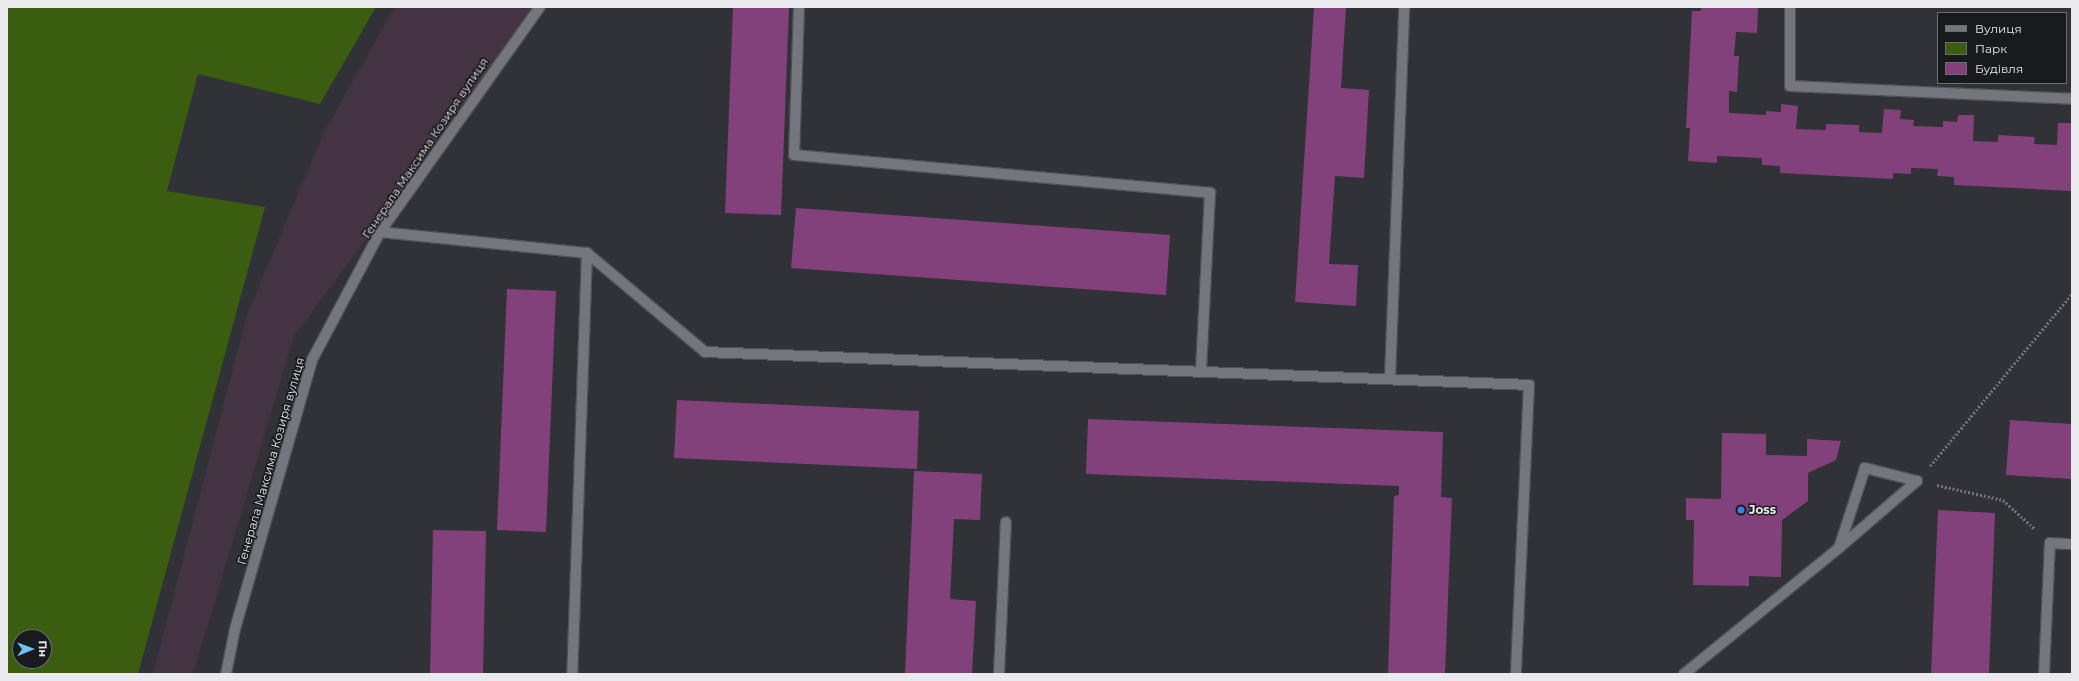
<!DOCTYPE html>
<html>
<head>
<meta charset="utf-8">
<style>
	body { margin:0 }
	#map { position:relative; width:2079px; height:681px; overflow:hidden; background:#303238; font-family:Montserrat,sans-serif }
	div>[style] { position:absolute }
	.industrial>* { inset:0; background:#443441 }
	.green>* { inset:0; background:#3a5d10 }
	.building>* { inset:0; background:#82417a }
	.path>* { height:2.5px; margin-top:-1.25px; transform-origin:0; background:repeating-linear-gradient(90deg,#74757b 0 2px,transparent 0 4px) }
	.roads { filter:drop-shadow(1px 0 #4e5055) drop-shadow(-1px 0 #4e5055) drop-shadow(0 1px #4e5055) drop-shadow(0 -1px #4e5055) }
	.minor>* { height:10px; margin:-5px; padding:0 5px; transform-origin:5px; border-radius:5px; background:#74757d }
	.dots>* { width:11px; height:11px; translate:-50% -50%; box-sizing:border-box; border:2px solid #191a1d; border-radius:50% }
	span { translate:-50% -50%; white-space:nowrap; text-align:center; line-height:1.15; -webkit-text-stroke:3px #191a1d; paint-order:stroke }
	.street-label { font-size:12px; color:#e9e9ee }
	.poi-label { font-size:12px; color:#e9e9ee; font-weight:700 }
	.left { translate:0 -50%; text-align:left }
	.frame { position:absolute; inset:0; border:8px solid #e9e9ee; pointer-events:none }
	.legend { position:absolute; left:1937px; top:12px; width:130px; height:72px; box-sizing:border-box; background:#191a1d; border:1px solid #6c6d71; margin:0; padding:5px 7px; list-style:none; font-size:12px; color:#e9e9ee }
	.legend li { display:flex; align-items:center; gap:8px; height:20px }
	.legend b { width:20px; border:1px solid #6c6d71 }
	.north { position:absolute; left:12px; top:629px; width:40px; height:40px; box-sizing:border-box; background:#191a1d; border:1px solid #6c6d71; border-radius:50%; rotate:89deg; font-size:11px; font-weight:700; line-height:16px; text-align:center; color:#e9e9ee }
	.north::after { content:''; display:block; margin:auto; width:14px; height:18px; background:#6dc2f3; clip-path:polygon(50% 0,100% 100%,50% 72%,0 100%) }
</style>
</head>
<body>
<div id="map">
	<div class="industrial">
		<i style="clip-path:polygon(395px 7px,539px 7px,294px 336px,193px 674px,153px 674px,247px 315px,324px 132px)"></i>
	</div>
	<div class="green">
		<i style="clip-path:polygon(evenodd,7px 7px,376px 7px,320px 104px,198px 74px,167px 191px,265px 207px,138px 674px,7px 674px,7px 7px,20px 637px,44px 637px,44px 661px,20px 661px,20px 637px)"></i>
	</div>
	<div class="building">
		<i style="clip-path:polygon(733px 7px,789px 7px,781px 215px,725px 213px)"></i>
		<i style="clip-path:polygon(1314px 7px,1346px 7px,1341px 88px,1369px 90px,1364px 178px,1335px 176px,1329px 264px,1358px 265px,1356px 306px,1295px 302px)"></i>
		<i style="clip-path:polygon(1701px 7px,1758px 7px,1757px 33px,1736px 32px,1734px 56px,1739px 56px,1737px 92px,1729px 91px,1729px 113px,1766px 115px,1766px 111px,1781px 112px,1781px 104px,1798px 106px,1796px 129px,1826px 130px,1826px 124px,1859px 125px,1859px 132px,1882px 133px,1884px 109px,1901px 110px,1900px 119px,1914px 120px,1913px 126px,1943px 127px,1943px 121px,1957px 122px,1958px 115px,1974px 115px,1973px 141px,1998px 142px,1998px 135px,2035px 137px,2034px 144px,2057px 145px,2058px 123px,2072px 123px,2071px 191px,1954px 185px,1954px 177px,1937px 176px,1938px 169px,1911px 168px,1911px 174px,1893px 173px,1893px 179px,1780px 173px,1780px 166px,1762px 165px,1762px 158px,1717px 156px,1717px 163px,1688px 161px,1690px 128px,1686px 128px,1692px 11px,1701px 11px)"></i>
		<i style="clip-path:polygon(796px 208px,1170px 235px,1166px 295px,791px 268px)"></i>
		<i style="clip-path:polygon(507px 289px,556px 291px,546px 532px,497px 530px)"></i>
		<i style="clip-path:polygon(677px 400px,919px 411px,917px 469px,674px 458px)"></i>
		<i style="clip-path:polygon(1088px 419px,1443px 432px,1441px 497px,1452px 498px,1445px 674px,1388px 674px,1394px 496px,1399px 495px,1399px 486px,1086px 474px)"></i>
		<i style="clip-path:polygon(2010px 420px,2072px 424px,2072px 479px,2006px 475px)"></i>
		<i style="clip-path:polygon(1722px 433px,1766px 434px,1766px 455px,1807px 456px,1807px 439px,1841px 441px,1836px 460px,1808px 473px,1808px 501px,1782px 520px,1781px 577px,1749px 576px,1749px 586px,1693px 585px,1694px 520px,1686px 520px,1686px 498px,1721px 499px)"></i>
		<i style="clip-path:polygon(914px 471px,982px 474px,980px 520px,954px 519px,950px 599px,976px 601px,972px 674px,905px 674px)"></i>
		<i style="clip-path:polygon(1938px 510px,1995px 513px,1989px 674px,1931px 674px)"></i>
		<i style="clip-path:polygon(433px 530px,486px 531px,483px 674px,430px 674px)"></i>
	</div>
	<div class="path">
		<i style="left:1930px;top:466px;width:223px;rotate:-50.5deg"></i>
		<i style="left:1937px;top:485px;width:68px;rotate:12.8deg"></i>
		<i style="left:2003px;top:500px;width:43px;rotate:42.2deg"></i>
	</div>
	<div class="roads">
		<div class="minor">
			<i style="left:799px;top:7px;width:148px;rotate:91.9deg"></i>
			<i style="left:794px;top:155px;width:418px;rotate:5.2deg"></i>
			<i style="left:1210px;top:193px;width:179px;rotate:92.9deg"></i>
			<i style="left:1790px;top:7px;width:79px;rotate:90deg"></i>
			<i style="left:1790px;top:86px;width:282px;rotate:2.6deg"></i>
			<i style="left:380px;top:232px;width:208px;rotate:5.8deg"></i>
			<i style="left:587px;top:253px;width:421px;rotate:92deg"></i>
			<i style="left:587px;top:253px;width:154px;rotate:40deg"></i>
			<i style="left:705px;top:352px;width:825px;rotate:2.29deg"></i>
			<i style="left:1529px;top:385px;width:289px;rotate:92.6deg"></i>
			<i style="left:1390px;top:379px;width:372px;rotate:-87.8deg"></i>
			<i style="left:226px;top:674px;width:46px;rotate:-78.7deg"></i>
			<i style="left:235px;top:629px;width:280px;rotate:-74deg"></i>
			<i style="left:312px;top:360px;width:145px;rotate:-62deg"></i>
			<i style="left:380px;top:232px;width:276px;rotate:-54.6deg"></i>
			<i style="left:999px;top:674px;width:152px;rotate:-87.4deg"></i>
			<i style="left:1684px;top:674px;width:200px;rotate:-39.1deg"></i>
			<i style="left:1839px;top:548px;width:103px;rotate:-40.7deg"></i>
			<i style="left:1917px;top:481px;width:54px;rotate:-166deg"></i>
			<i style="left:1865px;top:468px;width:84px;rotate:108deg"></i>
			<i style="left:2044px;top:674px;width:131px;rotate:-87.4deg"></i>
			<i style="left:2050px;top:543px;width:22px;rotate:3deg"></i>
		</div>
	</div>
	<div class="dots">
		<i style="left:1741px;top:510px;background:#3f7fe0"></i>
	</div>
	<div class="street-label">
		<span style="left:425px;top:148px;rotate:-56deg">Генерала Максима Козиря вулиця</span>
		<span style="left:271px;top:461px;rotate:-74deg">Генерала Максима Козиря вулиця</span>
	</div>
	<div class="poi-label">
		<span class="left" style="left:1749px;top:510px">Joss</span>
	</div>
	<div class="frame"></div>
	<ul class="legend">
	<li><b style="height:5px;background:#74757d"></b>Вулиця</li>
	<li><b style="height:11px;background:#3a5d10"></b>Парк</li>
	<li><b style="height:11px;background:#82417a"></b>Будівля</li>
	</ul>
	<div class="north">Пн</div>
</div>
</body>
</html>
